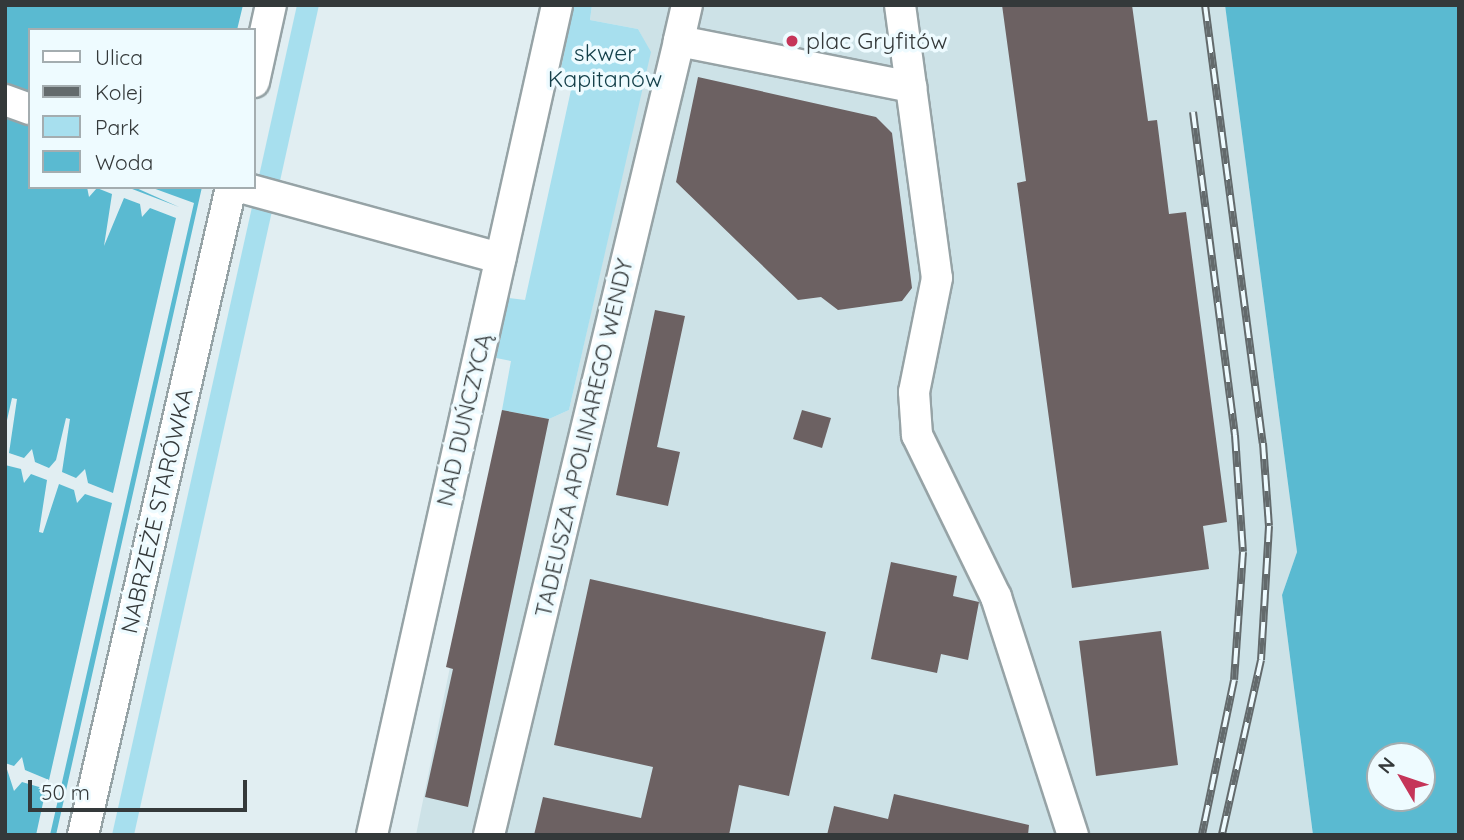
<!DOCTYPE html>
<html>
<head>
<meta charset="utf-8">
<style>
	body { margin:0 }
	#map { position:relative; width:1464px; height:840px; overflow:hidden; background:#e1eef2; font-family:Quicksand,sans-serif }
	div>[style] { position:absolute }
	.built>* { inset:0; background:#cde2e7 }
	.green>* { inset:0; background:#a7dfee }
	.water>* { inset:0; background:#5abad1 }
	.pier>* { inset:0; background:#e1eef2 }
	.building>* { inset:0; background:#6c6162 }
	.roads { filter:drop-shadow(2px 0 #96a3a6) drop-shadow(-2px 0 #96a3a6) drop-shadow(0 2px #96a3a6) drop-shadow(0 -2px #96a3a6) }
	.minor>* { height:30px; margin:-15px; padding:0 15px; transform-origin:15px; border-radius:15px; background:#fff }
	.rail>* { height:8px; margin-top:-4px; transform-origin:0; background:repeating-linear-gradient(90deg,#eefbff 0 16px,#636a6c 0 32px); box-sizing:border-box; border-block:2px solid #636a6c }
	.dots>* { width:19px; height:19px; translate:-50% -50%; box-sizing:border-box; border:4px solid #eefbff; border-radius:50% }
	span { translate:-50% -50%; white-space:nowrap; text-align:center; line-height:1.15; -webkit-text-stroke:7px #eefbff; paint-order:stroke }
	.poi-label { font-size:23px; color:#34393a }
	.left { translate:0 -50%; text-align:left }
	.park-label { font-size:23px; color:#133f49 }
	.street-label { font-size:23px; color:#34393a }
	.frame { position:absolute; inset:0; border:7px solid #34393a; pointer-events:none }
	.legend { position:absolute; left:28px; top:28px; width:228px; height:161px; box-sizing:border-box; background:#eefbff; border:2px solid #a4adb0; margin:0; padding:9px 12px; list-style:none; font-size:21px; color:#34393a }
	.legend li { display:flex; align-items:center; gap:14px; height:35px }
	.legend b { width:35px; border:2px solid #a4adb0 }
	.north { position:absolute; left:1366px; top:742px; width:70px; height:70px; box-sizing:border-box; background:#eefbff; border:2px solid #a4adb0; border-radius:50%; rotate:309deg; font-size:19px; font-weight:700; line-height:28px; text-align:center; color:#34393a }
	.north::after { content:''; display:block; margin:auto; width:24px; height:32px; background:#c53559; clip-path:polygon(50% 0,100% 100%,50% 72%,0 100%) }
	.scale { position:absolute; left:28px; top:780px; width:219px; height:32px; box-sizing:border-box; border:4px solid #34393a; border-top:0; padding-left:9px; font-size:21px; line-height:24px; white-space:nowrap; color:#34393a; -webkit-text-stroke:5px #eefbff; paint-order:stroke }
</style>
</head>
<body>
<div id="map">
	<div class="built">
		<i style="clip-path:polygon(592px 5px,1225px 5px,1297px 552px,1282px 595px,1313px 835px,416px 835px,502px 410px,549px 419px,569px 410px,650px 52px,638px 29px,590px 20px)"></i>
	</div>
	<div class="green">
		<i style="clip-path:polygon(297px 5px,319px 5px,280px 181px,259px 176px)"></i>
		<i style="clip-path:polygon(574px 5px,592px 5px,590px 20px,638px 29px,651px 52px,569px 410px,549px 419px,502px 410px,511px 361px,496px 358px,509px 298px,525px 300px,571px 90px,559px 78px)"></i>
		<i style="clip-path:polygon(252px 207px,272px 211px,134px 835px,112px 835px)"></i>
	</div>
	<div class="water">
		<i style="clip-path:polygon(5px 5px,243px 5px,237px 30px,30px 30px,30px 187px,202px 187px,56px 835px,5px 835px)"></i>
		<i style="clip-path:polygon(evenodd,1225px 5px,1459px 5px,1459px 835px,1313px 835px,1282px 595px,1297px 552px,1225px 5px,1380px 756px,1422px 756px,1422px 798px,1380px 798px,1380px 756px)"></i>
	</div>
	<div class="pier">
		<i style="clip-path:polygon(87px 187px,127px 187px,179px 207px,134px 187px,150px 187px,194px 203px,50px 835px,36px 835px,46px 789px,22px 782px,14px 791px,5px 763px,14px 766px,22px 757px,25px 770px,49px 780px,112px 503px,85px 494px,77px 503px,74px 490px,59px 484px,43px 533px,39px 532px,47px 480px,31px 474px,24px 483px,21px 469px,5px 465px,5px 429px,12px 398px,17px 399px,9px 453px,24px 458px,32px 449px,35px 462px,49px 468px,56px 460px,66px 418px,70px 419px,62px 472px,76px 478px,85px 469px,88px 483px,113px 493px,176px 218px,150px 208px,142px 217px,140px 204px,124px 198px,104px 246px,112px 194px,97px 188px,89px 197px)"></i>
	</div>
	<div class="building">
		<i style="clip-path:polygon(1002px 5px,1132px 5px,1148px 121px,1157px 120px,1169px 214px,1186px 212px,1227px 522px,1203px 526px,1209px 569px,1072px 588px,1017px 183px,1026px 181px)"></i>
		<i style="clip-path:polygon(698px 77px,876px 117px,892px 133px,912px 288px,902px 301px,838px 310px,821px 297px,798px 300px,676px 182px)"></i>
		<i style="clip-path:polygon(655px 310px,685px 316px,657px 447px,680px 452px,668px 506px,616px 495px)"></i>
		<i style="clip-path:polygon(502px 410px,549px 419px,468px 807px,425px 797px,453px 669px,446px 667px)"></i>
		<i style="clip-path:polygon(802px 410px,831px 418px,822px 448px,793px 439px)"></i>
		<i style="clip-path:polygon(891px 562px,957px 576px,953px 596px,979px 602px,968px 660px,941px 654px,937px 673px,871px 659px)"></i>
		<i style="clip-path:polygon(590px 579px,826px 632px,789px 796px,739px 785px,729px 835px,534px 835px,543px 797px,641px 818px,653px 767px,554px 745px)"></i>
		<i style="clip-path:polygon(1161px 631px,1178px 765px,1096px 776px,1079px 641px)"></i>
		<i style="clip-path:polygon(894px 794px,1029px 825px,1028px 835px,827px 835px,834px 806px,888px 819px)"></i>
	</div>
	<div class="roads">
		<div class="minor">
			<i style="left:687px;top:5px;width:37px;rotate:103deg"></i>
			<i style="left:679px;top:41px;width:237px;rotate:11.2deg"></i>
			<i style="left:900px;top:5px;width:275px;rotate:82.3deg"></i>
			<i style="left:937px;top:278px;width:116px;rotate:101.4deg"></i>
			<i style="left:914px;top:392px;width:43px;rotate:86deg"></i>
			<i style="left:917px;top:435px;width:180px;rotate:64deg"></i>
			<i style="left:996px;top:597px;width:250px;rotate:72.1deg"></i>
			<i style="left:254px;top:82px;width:79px;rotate:-77.6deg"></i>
			<i style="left:5px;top:100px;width:27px;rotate:20deg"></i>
			<i style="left:240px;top:187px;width:270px;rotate:15.3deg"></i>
			<i style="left:83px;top:835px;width:665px;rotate:-77.13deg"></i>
			<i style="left:372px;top:835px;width:850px;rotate:-77.43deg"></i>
			<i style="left:489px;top:835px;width:816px;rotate:-76.54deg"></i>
		</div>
	</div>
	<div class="rail">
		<i style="left:1205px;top:5px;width:442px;rotate:82.5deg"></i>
		<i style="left:1263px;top:443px;width:83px;rotate:85.9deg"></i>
		<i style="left:1269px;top:526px;width:134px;rotate:93.4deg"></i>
		<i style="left:1261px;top:660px;width:179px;rotate:102.6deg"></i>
		<i style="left:1193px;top:112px;width:326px;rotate:82.6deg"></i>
		<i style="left:1235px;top:435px;width:117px;rotate:86.1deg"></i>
		<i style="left:1243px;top:552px;width:128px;rotate:94deg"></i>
		<i style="left:1234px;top:680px;width:158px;rotate:101.7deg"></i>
	</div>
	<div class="dots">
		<i style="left:792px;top:41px;background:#c53559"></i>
	</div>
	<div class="poi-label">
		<span class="left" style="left:806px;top:41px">plac Gryfitów</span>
	</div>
	<div class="park-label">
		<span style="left:605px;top:66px">skwer<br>Kapitanów</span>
	</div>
	<div class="street-label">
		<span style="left:464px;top:420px;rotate:-77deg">NAD DUŃCZYCĄ</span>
		<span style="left:584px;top:438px;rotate:-77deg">TADEUSZA APOLINAREGO WENDY</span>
		<span style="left:157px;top:511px;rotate:-77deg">NABRZEŻE STARÓWKA</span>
	</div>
	<div class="frame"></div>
	<ul class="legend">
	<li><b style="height:9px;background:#fff"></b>Ulica</li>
	<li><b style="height:9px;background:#636a6c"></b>Kolej</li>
	<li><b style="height:19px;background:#a7dfee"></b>Park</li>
	<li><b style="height:19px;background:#5abad1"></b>Woda</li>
	</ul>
	<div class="north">N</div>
	<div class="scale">50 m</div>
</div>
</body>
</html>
